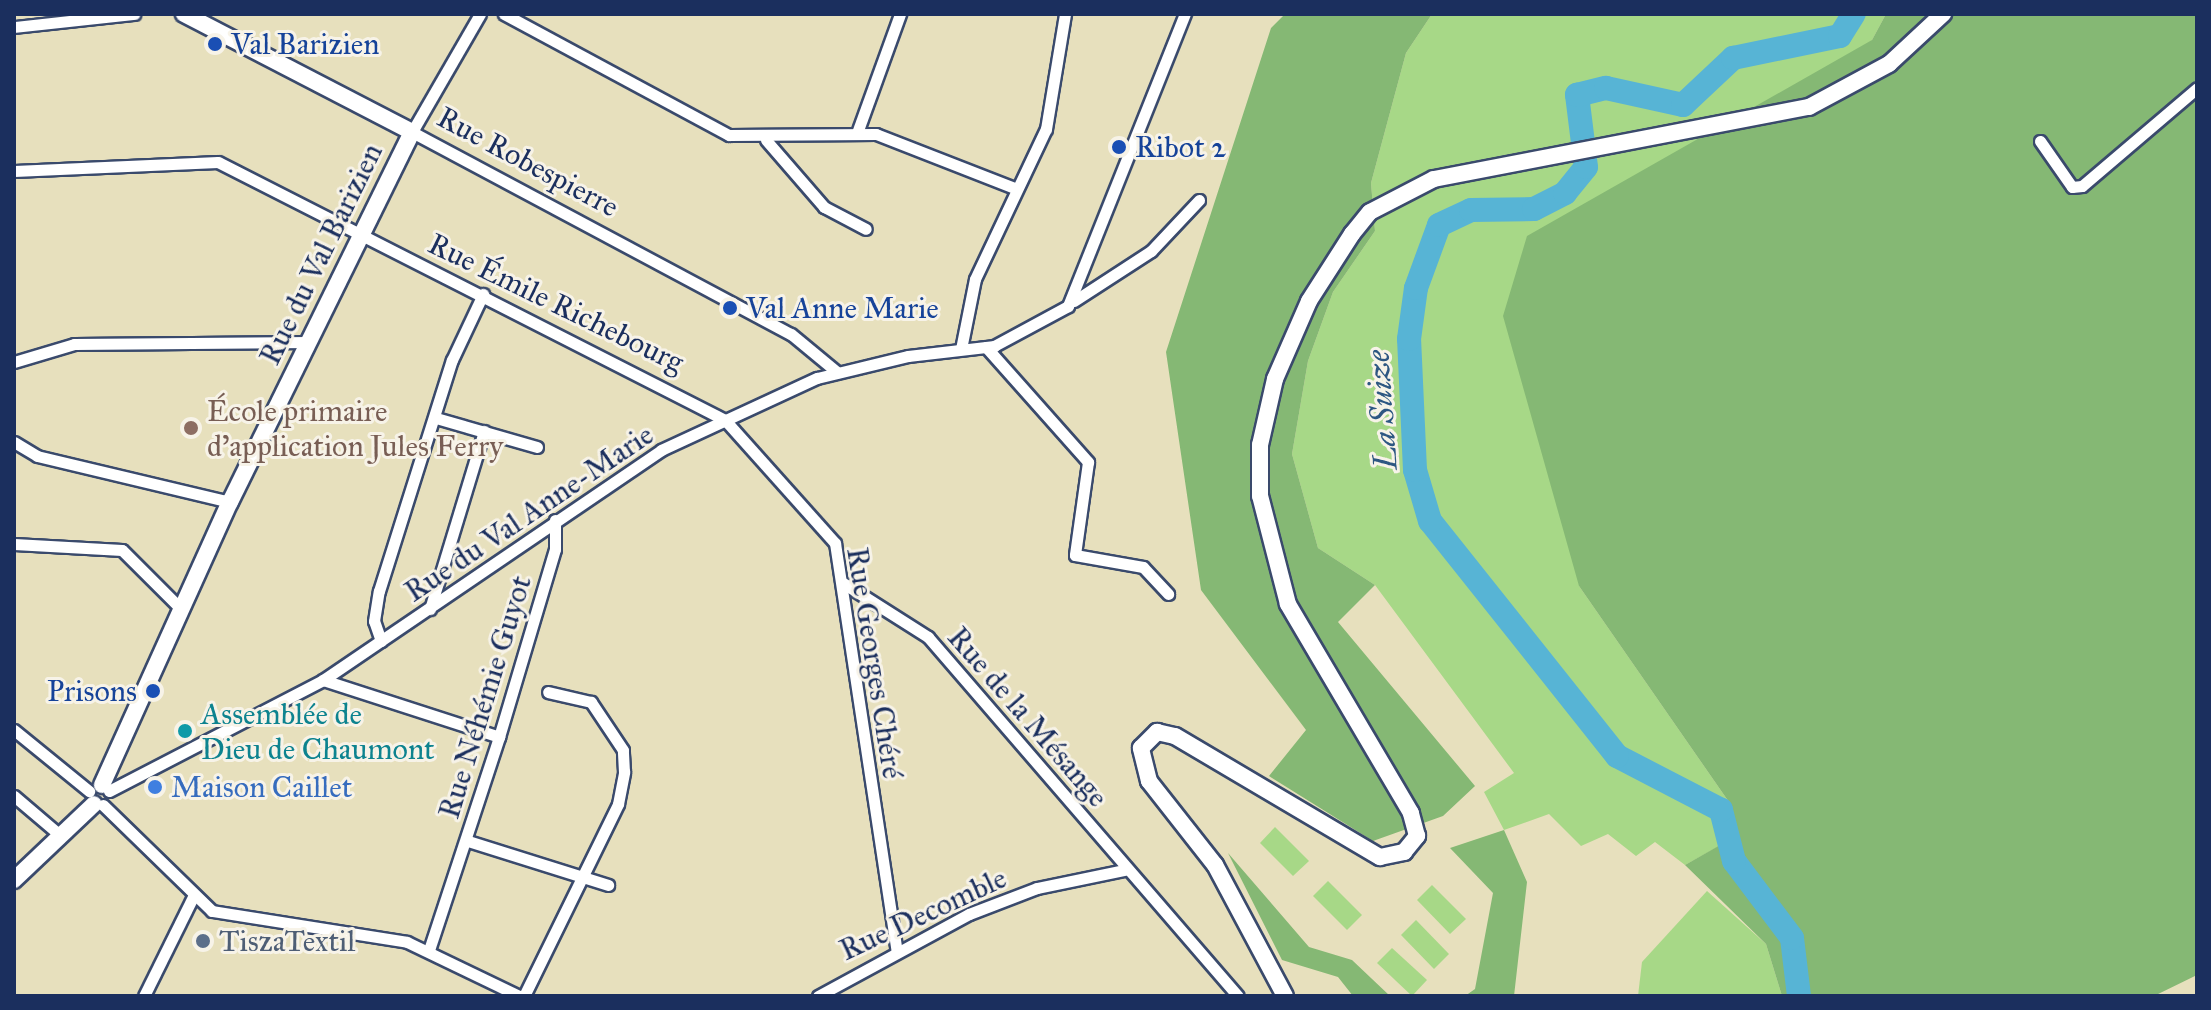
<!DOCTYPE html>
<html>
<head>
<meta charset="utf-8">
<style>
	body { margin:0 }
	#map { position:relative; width:2211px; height:1010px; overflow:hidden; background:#e7e0bd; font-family:"IM FELL Great Primer",serif }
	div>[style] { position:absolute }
	.green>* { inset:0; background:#a7d887 }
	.forest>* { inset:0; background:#85b874 }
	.river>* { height:24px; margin:-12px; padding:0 12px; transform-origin:12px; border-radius:12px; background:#57b4d5 }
	.roads { filter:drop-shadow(2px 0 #3a4a6c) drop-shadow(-2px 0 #3a4a6c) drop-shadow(0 2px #3a4a6c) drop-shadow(0 -2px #3a4a6c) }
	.street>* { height:11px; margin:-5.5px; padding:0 5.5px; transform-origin:5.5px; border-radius:5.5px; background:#fff }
	.secondary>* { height:16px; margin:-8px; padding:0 8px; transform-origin:8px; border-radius:8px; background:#fff }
	.dots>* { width:22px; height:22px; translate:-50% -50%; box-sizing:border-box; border:4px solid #f7f3e8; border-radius:50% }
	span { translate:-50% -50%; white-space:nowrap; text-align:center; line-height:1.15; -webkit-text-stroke:6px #f7f3e8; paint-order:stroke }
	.transit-label { font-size:30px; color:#164399 }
	.left { translate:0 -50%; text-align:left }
	.right { translate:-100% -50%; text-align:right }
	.street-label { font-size:30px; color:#1b2f5e }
	.education-label { font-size:30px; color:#785e54 }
	.culture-label { font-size:30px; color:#0d838f }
	.shop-label { font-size:30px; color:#366cbe }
	.service-label { font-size:30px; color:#4e5e75 }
	.water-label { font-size:32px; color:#2d5782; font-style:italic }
	.frame { position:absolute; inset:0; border:16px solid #1b2f5e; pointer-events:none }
</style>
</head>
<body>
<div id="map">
	<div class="green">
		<i style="clip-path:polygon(1432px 14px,1886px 14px,1579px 586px,1731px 805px,1723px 844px,1685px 865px,1655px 842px,1636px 856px,1608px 834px,1581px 846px,1549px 814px,1504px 830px,1484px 792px,1514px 773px,1375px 585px,1318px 548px,1292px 454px,1308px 361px,1333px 292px,1375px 231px,1371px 183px,1406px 53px)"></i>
		<i style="clip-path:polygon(1275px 827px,1309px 861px,1293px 876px,1260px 843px)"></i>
		<i style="clip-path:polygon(1328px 881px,1362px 915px,1347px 930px,1313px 896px)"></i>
		<i style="clip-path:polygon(1432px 885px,1466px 919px,1450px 934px,1417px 900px)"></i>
		<i style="clip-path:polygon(1707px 891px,1766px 944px,1782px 996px,1638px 996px,1642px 962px)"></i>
		<i style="clip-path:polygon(1416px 920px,1449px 954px,1434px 969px,1401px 935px)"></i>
		<i style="clip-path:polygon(1392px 948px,1427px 980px,1412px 996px,1377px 963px)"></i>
	</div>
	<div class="forest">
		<i style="clip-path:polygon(1285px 14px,1432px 14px,1406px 53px,1371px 183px,1375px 231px,1333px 292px,1308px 361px,1292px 454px,1318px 548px,1375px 585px,1338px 622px,1475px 786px,1443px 816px,1373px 841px,1269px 776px,1306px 730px,1201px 590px,1166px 352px,1271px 28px)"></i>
		<i style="clip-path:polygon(1886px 14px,2197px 14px,2197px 975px,2154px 996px,1782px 996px,1766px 944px,1685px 865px,1722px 844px,1731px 805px,1579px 586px,1503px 316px,1527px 236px,1872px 40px)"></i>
		<i style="clip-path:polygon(1504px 830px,1527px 882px,1514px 996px,1465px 996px,1475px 989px,1493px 893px,1450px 848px)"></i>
		<i style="clip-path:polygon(1228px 853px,1309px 947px,1352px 960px,1390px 996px,1353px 996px,1338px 977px,1282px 960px)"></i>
	</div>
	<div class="river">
		<i style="left:1799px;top:996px;width:58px;rotate:-96.9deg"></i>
		<i style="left:1792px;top:938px;width:96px;rotate:-127deg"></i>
		<i style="left:1734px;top:861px;width:53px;rotate:-104.3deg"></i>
		<i style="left:1721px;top:810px;width:117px;rotate:-152.6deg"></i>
		<i style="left:1617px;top:756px;width:300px;rotate:-128.5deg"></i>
		<i style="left:1430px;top:521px;width:53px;rotate:-106.4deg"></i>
		<i style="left:1415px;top:470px;width:131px;rotate:-92.6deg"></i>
		<i style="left:1409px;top:339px;width:51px;rotate:-82.2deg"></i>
		<i style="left:1416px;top:288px;width:67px;rotate:-69.9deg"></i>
		<i style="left:1439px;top:225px;width:35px;rotate:-25deg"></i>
		<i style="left:1471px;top:210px;width:63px;rotate:-0.9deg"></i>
		<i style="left:1534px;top:209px;width:35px;rotate:-27deg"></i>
		<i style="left:1565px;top:193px;width:33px;rotate:-51deg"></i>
		<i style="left:1586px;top:167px;width:73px;rotate:-97.1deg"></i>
		<i style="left:1577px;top:95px;width:30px;rotate:-14deg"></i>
		<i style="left:1606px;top:88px;width:79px;rotate:12.4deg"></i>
		<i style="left:1683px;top:105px;width:69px;rotate:-43.2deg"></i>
		<i style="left:1733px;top:58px;width:109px;rotate:-11.6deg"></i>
		<i style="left:1840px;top:36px;width:26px;rotate:-58deg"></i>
	</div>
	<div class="roads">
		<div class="street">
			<i style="left:480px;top:14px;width:136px;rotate:120deg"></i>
			<i style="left:412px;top:132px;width:429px;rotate:28.1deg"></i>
			<i style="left:791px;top:334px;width:60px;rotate:39.6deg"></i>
			<i style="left:504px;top:14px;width:255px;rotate:28.3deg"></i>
			<i style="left:729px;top:135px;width:147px;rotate:-0.4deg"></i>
			<i style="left:876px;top:134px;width:151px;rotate:21.3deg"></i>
			<i style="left:14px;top:27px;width:121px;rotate:-6.2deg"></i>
			<i style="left:857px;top:133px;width:127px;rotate:-70.1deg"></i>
			<i style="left:766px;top:140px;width:89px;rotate:49.1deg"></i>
			<i style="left:824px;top:207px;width:47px;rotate:27.6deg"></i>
			<i style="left:2040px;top:141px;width:56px;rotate:55.2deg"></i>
			<i style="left:2072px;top:187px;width:10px;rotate:-6deg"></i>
			<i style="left:2082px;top:186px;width:151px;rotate:-40.4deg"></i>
			<i style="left:14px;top:171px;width:204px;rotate:-2.5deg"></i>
			<i style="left:218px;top:162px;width:569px;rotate:26.97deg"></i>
			<i style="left:725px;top:420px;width:165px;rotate:48.2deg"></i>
			<i style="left:835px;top:543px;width:413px;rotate:81.4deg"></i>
			<i style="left:1074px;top:301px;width:92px;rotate:-33deg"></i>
			<i style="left:1151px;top:251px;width:70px;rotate:-46.7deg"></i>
			<i style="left:986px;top:347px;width:154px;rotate:48.4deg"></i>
			<i style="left:1088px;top:462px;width:94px;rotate:98deg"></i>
			<i style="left:1075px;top:555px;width:69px;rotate:10deg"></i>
			<i style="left:1143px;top:567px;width:37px;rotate:47deg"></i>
			<i style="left:961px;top:349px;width:71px;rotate:-78.7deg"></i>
			<i style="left:975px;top:279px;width:166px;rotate:-64.7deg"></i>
			<i style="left:1046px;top:129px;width:117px;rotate:-80.6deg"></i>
			<i style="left:14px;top:362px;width:63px;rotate:-16.7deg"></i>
			<i style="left:74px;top:344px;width:235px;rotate:-0.5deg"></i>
			<i style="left:436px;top:418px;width:105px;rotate:16deg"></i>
			<i style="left:14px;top:442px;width:27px;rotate:31deg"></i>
			<i style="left:37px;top:456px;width:198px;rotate:13.4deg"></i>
			<i style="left:14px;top:544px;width:108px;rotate:3.2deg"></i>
			<i style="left:122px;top:550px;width:82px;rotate:45deg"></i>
			<i style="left:843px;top:583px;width:101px;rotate:32.4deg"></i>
			<i style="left:928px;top:637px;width:474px;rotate:49.2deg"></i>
			<i style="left:430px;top:609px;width:186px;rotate:-73.1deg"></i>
			<i style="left:381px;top:641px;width:21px;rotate:-109deg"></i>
			<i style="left:374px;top:621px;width:30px;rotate:-81deg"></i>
			<i style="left:379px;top:591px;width:242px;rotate:-72.5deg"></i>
			<i style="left:452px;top:360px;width:73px;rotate:-64.8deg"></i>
			<i style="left:323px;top:680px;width:185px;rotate:17.9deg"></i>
			<i style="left:14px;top:730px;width:97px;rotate:39.1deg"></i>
			<i style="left:109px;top:791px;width:241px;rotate:-27.4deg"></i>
			<i style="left:323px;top:680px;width:409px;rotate:-34.2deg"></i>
			<i style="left:661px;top:450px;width:172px;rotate:-24.8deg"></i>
			<i style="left:817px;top:378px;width:94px;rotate:-13.6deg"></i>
			<i style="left:908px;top:356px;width:87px;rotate:-6.6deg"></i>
			<i style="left:994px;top:346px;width:84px;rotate:-28.4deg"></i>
			<i style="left:1068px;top:306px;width:315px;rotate:-68.2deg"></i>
			<i style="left:14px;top:796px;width:62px;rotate:40.4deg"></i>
			<i style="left:103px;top:805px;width:152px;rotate:44.2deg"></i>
			<i style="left:212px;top:911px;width:197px;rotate:9deg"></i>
			<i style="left:407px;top:942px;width:124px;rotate:25.7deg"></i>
			<i style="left:468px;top:841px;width:147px;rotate:17.4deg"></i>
			<i style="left:429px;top:950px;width:224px;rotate:-71.8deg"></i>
			<i style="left:499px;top:737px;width:196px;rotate:-73.4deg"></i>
			<i style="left:555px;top:549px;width:29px;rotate:-90deg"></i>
			<i style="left:144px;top:996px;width:113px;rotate:-63.7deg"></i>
			<i style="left:524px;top:996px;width:214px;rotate:-63.9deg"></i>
			<i style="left:618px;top:804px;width:33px;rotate:-79deg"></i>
			<i style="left:624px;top:772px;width:22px;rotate:-93deg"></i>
			<i style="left:623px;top:750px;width:58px;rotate:-123.7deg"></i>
			<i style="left:591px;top:702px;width:44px;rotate:-166.9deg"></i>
			<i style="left:818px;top:996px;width:172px;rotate:-28.5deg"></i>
			<i style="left:969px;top:914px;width:73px;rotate:-20.9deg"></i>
			<i style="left:1037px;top:888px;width:89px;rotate:-11.7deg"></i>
		</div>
		<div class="secondary">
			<i style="left:102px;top:785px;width:311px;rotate:-65.7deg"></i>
			<i style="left:230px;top:502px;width:412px;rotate:-63.8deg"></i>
			<i style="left:412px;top:132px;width:257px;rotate:-152.6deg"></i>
			<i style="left:14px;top:880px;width:110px;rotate:-43.5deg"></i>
			<i style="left:1285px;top:996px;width:149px;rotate:-118.1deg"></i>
			<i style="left:1215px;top:865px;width:107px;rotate:-128.2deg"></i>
			<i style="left:1149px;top:781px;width:34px;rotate:-104deg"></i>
			<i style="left:1141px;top:748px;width:23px;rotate:-45deg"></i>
			<i style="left:1157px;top:732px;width:18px;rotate:13deg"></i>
			<i style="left:1175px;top:736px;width:238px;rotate:30.6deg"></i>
			<i style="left:1380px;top:857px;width:25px;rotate:-12deg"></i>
			<i style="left:1404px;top:852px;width:21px;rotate:-51deg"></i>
			<i style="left:1417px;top:836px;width:24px;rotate:-105deg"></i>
			<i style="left:1411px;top:813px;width:243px;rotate:-120.5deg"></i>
			<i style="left:1288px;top:604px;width:112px;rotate:-104.5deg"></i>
			<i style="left:1260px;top:496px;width:51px;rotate:-90deg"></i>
			<i style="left:1260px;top:445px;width:68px;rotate:-77.2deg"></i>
			<i style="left:1275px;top:379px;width:85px;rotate:-66.4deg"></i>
			<i style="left:1309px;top:301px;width:80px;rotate:-57.3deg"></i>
			<i style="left:1352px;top:234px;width:28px;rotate:-51deg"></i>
			<i style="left:1370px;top:212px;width:72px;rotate:-27.3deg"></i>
			<i style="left:1434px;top:179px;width:382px;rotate:-10.9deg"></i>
			<i style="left:1809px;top:107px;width:91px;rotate:-28.3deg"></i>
			<i style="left:1889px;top:64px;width:74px;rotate:-42.8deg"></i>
		</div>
	</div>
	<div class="dots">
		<i style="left:215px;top:44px;background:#1a4fb4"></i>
		<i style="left:1119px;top:147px;background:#1a4fb4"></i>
		<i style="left:730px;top:308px;background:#1a4fb4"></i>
		<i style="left:191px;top:428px;background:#8d6e63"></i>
		<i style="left:153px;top:691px;background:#1a4fb4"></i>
		<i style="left:185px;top:731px;background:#0f9aa8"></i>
		<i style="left:155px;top:787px;background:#3f7fe0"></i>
		<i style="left:203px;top:941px;background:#5c6f8a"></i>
	</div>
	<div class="transit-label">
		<span class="left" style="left:231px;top:44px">Val Barizien</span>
		<span class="left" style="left:1135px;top:147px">Ribot 2</span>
		<span class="left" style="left:746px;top:308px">Val Anne Marie</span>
		<span class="right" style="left:137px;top:691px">Prisons</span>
	</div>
	<div class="street-label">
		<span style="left:528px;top:162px;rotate:28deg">Rue Robespierre</span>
		<span style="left:321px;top:254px;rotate:-64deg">Rue du Val Barizien</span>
		<span style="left:556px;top:303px;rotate:26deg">Rue Émile Richebourg</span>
		<span style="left:529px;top:513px;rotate:-34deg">Rue du Val Anne-Marie</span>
		<span style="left:875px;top:663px;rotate:81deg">Rue Georges Chéré</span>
		<span style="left:485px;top:697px;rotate:-73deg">Rue Néhémie Guyot</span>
		<span style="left:1028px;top:717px;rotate:49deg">Rue de la Mésange</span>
		<span style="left:923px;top:914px;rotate:-25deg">Rue Decomble</span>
	</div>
	<div class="education-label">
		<span class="left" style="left:207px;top:428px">École primaire<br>d'application Jules Ferry</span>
	</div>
	<div class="culture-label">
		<span class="left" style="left:201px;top:731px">Assemblée de<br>Dieu de Chaumont</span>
	</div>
	<div class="shop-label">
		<span class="left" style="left:171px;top:787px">Maison Caillet</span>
	</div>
	<div class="service-label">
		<span class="left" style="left:219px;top:941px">TiszaTextil</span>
	</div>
	<div class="water-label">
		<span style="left:1383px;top:410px;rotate:-94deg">La Suize</span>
	</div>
	<div class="frame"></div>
</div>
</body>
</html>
